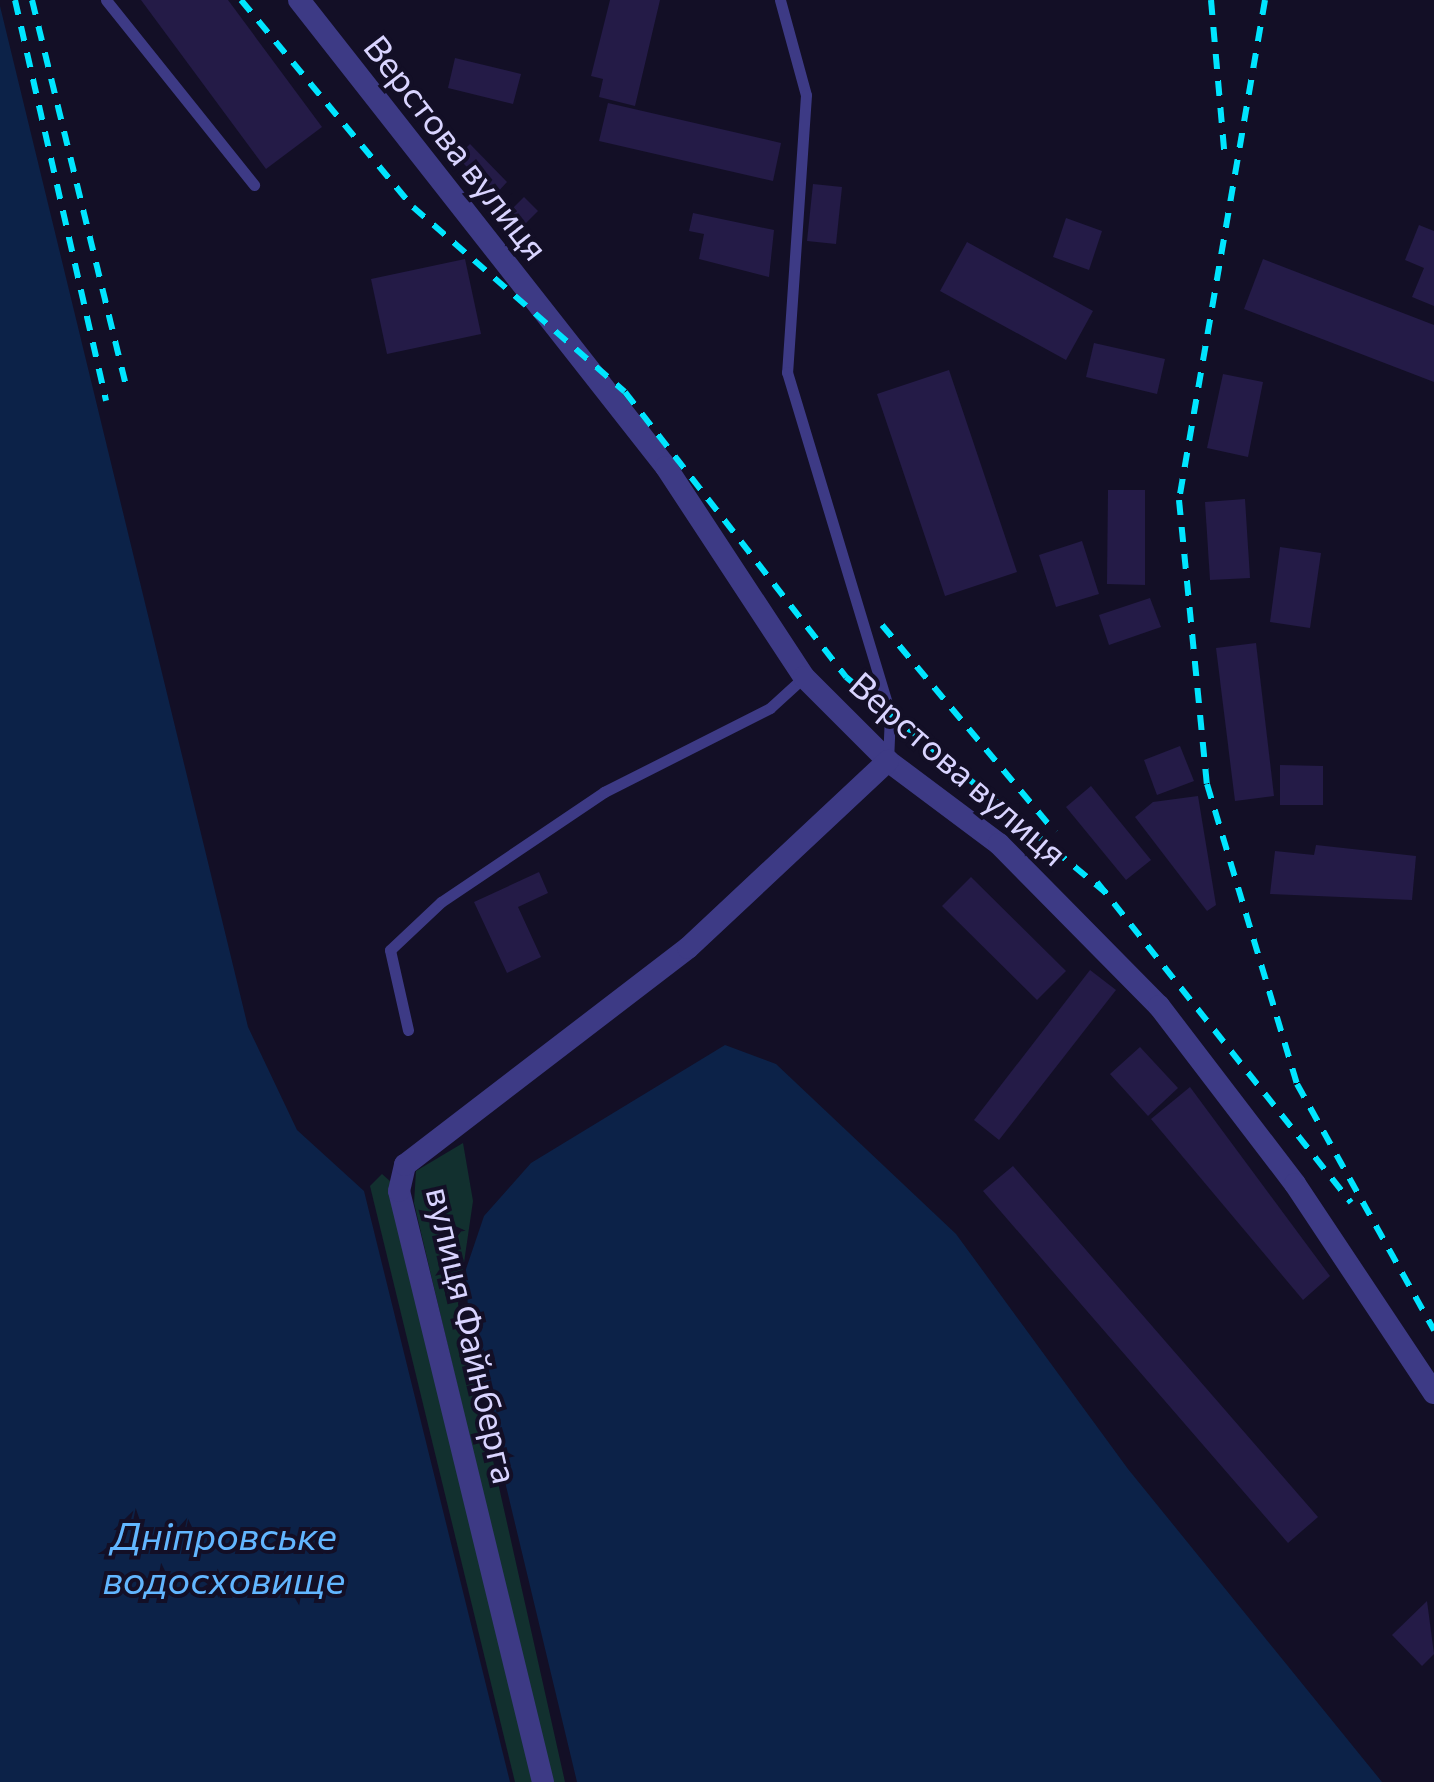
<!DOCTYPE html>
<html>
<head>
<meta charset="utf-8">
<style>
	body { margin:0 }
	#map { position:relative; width:1434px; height:1782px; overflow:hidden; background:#130f26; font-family:Commissioner,sans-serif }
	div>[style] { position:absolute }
	.green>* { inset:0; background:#12302f }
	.water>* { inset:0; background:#0c2248 }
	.building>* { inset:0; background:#241b47 }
	.service>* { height:11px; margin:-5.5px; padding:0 5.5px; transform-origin:5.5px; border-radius:5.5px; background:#3d3a85 }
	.minor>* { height:22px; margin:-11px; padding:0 11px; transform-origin:11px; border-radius:11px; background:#3d3a85 }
	.rail>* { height:6px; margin-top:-3px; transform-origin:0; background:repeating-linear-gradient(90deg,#00e5ff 0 15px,transparent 0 27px) }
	span { translate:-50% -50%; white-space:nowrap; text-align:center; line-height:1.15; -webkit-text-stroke:8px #130f26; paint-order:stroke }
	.street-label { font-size:35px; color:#d9d4ff }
	.water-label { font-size:38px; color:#62b6ff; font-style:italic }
</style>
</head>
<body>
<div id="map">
	<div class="green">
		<i style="clip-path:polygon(463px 1143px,473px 1201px,458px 1304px,565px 1782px,551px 1782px,414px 1203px,416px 1171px)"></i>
		<i style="clip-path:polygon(382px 1174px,391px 1182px,544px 1782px,515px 1782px,370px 1186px)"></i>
	</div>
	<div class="water">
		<i style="clip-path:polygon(0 6px,248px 1027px,297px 1130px,364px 1191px,510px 1782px,0 1782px)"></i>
		<i style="clip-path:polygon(725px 1045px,776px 1064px,956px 1234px,1128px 1469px,1382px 1782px,577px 1782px,471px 1340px,465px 1272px,484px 1216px,531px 1163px)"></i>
	</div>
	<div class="building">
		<i style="clip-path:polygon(141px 0,228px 0,322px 127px,266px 169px)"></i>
		<i style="clip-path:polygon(610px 0,660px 0,635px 106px,599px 97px,603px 79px,591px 76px)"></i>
		<i style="clip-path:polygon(455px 58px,521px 74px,513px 104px,448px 88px)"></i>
		<i style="clip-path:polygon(608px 103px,781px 143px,773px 181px,599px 141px)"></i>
		<i style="clip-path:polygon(470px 144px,507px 182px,495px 195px,457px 157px)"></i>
		<i style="clip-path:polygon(813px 184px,842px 187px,836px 244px,807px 241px)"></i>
		<i style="clip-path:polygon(524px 197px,538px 211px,523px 226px,509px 212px)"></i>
		<i style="clip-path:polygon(693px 213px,774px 230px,769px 277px,699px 259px,704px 234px,689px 231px)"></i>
		<i style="clip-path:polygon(1066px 218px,1102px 231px,1089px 270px,1053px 257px)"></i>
		<i style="clip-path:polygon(1419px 225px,1434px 231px,1434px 306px,1412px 297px,1424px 268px,1405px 260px)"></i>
		<i style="clip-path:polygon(967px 242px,1093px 311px,1066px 360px,940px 291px)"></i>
		<i style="clip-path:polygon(465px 259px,481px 334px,387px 354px,371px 279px)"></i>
		<i style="clip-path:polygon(1263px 259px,1434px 325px,1434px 382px,1244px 309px)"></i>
		<i style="clip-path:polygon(1094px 343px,1165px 359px,1157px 394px,1086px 377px)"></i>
		<i style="clip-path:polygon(949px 370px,1017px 572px,945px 596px,877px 394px)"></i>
		<i style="clip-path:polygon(1223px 374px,1263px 382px,1248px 457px,1207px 448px)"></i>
		<i style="clip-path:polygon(1108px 490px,1145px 490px,1145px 585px,1107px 584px)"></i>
		<i style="clip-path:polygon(1245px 499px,1250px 578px,1210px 580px,1205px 502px)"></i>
		<i style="clip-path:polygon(1082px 541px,1099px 594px,1056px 607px,1039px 555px)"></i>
		<i style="clip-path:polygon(1280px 547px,1321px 553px,1310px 628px,1270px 622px)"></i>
		<i style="clip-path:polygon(1150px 598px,1161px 627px,1109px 645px,1099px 615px)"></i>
		<i style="clip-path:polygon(1256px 643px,1274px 796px,1235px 801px,1216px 648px)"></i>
		<i style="clip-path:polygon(1180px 746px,1194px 781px,1157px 795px,1144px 760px)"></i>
		<i style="clip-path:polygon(1280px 765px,1323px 766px,1323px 805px,1280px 805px)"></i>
		<i style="clip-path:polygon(1091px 786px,1151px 860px,1126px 880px,1066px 807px)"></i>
		<i style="clip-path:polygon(1198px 796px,1216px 905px,1207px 911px,1135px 817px,1153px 802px)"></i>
		<i style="clip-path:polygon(1316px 845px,1416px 856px,1412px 900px,1270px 894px,1275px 851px,1314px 855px)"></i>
		<i style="clip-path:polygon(539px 872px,548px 893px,518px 907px,541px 957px,507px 973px,474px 902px)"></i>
		<i style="clip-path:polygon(971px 877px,1066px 971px,1037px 1000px,942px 906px)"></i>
		<i style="clip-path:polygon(1090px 970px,1116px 990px,999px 1140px,974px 1120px)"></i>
		<i style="clip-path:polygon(1140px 1047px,1178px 1088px,1148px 1116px,1110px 1074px)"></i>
		<i style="clip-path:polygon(1190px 1087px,1330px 1276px,1303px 1300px,1151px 1119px)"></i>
		<i style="clip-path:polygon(1013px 1166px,1318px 1517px,1288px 1543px,983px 1191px)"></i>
		<i style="clip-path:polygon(1427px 1601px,1434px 1654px,1422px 1666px,1392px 1635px)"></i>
	</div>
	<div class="service">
		<i style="left:106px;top:0;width:237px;rotate:51.3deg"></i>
		<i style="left:780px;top:0;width:98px;rotate:74.7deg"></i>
		<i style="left:806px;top:95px;width:278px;rotate:93.9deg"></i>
		<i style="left:787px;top:372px;width:357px;rotate:73.2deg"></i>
		<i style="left:890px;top:714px;width:47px;rotate:92.4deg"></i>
		<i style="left:408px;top:1030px;width:82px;rotate:-102.7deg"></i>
		<i style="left:390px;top:950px;width:70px;rotate:-43.3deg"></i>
		<i style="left:441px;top:902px;width:197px;rotate:-34deg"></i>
		<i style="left:604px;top:792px;width:186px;rotate:-26.8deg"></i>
		<i style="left:770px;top:708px;width:46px;rotate:-42.4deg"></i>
	</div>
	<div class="minor">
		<i style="left:299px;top:0;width:594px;rotate:51.84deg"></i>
		<i style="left:666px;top:467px;width:251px;rotate:56.7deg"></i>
		<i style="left:804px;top:677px;width:119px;rotate:45deg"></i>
		<i style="left:888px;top:761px;width:139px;rotate:36.8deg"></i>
		<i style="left:999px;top:844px;width:228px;rotate:45.4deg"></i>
		<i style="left:1159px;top:1006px;width:224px;rotate:52.6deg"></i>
		<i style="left:1295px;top:1184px;width:251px;rotate:56.4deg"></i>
		<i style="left:543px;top:1782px;width:608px;rotate:-103.69deg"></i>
		<i style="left:399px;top:1191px;width:27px;rotate:-77deg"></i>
		<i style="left:405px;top:1165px;width:357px;rotate:-37.5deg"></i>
		<i style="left:688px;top:948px;width:274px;rotate:-43.1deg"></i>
	</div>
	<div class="rail">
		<i style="left:15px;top:0;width:411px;rotate:77.2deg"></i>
		<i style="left:32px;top:0;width:396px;rotate:76.3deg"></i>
		<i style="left:241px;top:0;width:269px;rotate:50.3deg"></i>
		<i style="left:413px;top:207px;width:281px;rotate:41.1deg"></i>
		<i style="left:625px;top:392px;width:361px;rotate:52.2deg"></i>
		<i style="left:846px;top:677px;width:338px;rotate:39.7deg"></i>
		<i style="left:1211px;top:0;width:160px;rotate:85deg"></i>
		<i style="left:1265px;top:0;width:507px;rotate:99.76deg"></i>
		<i style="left:1179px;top:500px;width:285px;rotate:84.4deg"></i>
		<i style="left:1207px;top:784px;width:313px;rotate:73.3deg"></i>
		<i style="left:1297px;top:1084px;width:282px;rotate:60.9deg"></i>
		<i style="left:882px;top:625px;width:270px;rotate:50.1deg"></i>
		<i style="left:1097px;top:882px;width:409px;rotate:51.6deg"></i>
	</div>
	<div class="street-label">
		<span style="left:457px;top:147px;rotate:52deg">Верстова вулиця</span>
		<span style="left:959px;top:768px;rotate:41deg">Верстова вулиця</span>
		<span style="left:473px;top:1335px;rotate:77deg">вулиця Файнберга</span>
	</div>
	<div class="water-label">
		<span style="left:224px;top:1557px">Дніпровське<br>водосховище</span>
	</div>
</div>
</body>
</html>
